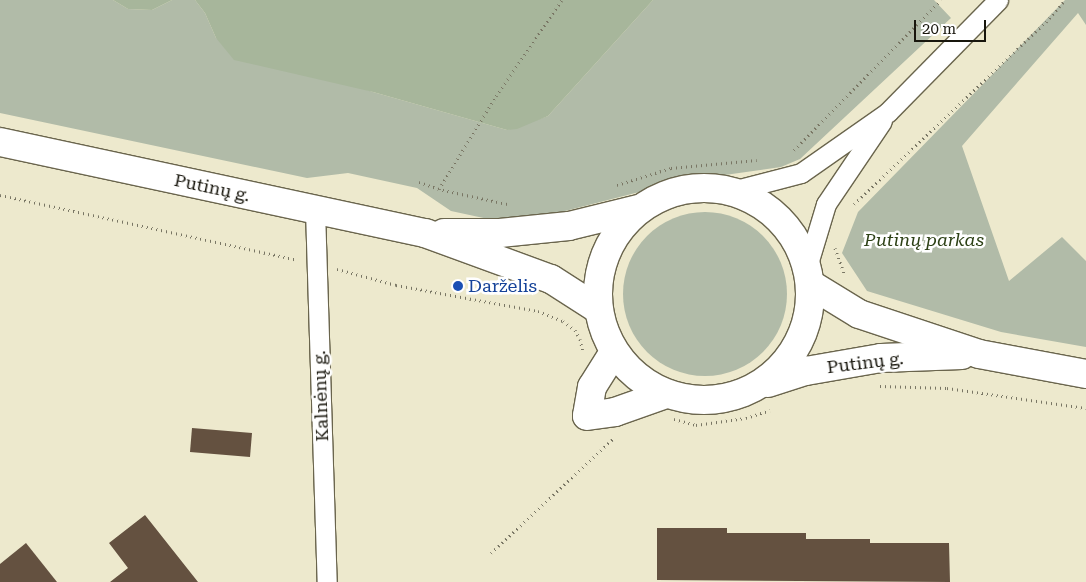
<!DOCTYPE html>
<html>
<head>
<meta charset="utf-8">
<style>
	body { margin:0 }
	#map { position:relative; width:1086px; height:582px; overflow:hidden; background:#ede9cd; font-family:"Roboto Serif",serif }
	div>[style] { position:absolute }
	.green>* { inset:0; background:#b1bba8 }
	.round { border-radius:50% }
	.forest>* { inset:0; background:#a7b69b }
	.building>* { inset:0; background:#645140 }
	.path>* { height:3px; margin-top:-1.5px; transform-origin:0; background:repeating-linear-gradient(90deg,#797664 0 1px,transparent 0 5px) }
	.roads { filter:drop-shadow(1px 0 #6a654d) drop-shadow(-1px 0 #6a654d) drop-shadow(0 1px #6a654d) drop-shadow(0 -1px #6a654d) }
	.street>* { height:19px; margin:-9.5px; padding:0 9.5px; transform-origin:9.5px; border-radius:9.5px; background:#fff }
	.secondary>* { height:28px; margin:-14px; padding:0 14px; transform-origin:14px; border-radius:14px; background:#fff }
	.secondary>.ring { margin:-14px; padding:0; box-sizing:content-box; background:none; border:28px solid #fff; border-radius:50% }
	.dots>* { width:14px; height:14px; translate:-50% -50%; box-sizing:border-box; border:2px solid #fff; border-radius:50% }
	span { translate:-50% -50%; white-space:nowrap; text-align:center; line-height:1.15; -webkit-text-stroke:5px #fff; paint-order:stroke }
	.street-label { font-size:18px; color:#18160d }
	.park-label { font-size:18px; color:#2d4116; font-style:italic }
	.transit-label { font-size:18px; color:#164399 }
	.left { translate:0 -50%; text-align:left }
	.scale { position:absolute; left:914px; top:20px; width:72px; height:22px; box-sizing:border-box; border:2px solid #18160d; border-top:0; padding-left:6px; font-size:15px; line-height:18px; white-space:nowrap; color:#18160d; -webkit-text-stroke:4px #fff; paint-order:stroke }
</style>
</head>
<body>
<div id="map">
	<div class="green">
		<i style="clip-path:polygon(0 0,113px 0,128px 9px,152px 10px,172px 0,195px 0,205px 13px,216px 38px,373px 92px,507px 130px,548px 116px,653px 0,934px 0,951px 18px,800px 159px,781px 167px,682px 181px,534px 219px,493px 220px,451px 211px,417px 188px,348px 173px,307px 178px,0 113px)"></i>
		<i style="clip-path:polygon(1065px 0,1086px 0,1086px 25px,1078px 13px,962px 146px,1009px 281px,1062px 237px,1086px 261px,1086px 347px,1001px 332px,867px 291px,842px 253px,858px 212px)"></i>
		<i class="round" style="left:623px;top:212px;width:164px;height:164px"></i>
	</div>
	<div class="forest">
		<i style="clip-path:polygon(113px 0,172px 0,152px 10px,128px 9px)"></i>
		<i style="clip-path:polygon(195px 0,653px 0,548px 116px,517px 129px,507px 130px,373px 92px,234px 60px,216px 38px,205px 13px)"></i>
	</div>
	<div class="building">
		<i style="clip-path:polygon(192px 428px,252px 433px,250px 457px,190px 452px)"></i>
		<i style="clip-path:polygon(145px 515px,198px 582px,110px 582px,128px 568px,109px 543px)"></i>
		<i style="clip-path:polygon(657px 528px,727px 528px,727px 533px,806px 533px,806px 539px,870px 539px,870px 543px,949px 543px,950px 582px,657px 580px)"></i>
		<i style="clip-path:polygon(26px 543px,57px 582px,0 582px,0 564px)"></i>
	</div>
	<div class="path">
		<i style="left:794px;top:150px;width:210px;rotate:-45.6deg"></i>
		<i style="left:419px;top:182px;width:21px;rotate:19deg"></i>
		<i style="left:617px;top:185px;width:57px;rotate:-17.5deg"></i>
		<i style="left:671px;top:168px;width:86px;rotate:-5.3deg"></i>
		<i style="left:0;top:195px;width:304px;rotate:12.3deg"></i>
		<i style="left:507px;top:204px;width:70px;rotate:-167.6deg"></i>
		<i style="left:439px;top:189px;width:109px;rotate:-58.5deg"></i>
		<i style="left:496px;top:96px;width:116px;rotate:-55.5deg"></i>
		<i style="left:854px;top:204px;width:265px;rotate:-43.5deg"></i>
		<i style="left:1046px;top:22px;width:29px;rotate:-49deg"></i>
		<i style="left:835px;top:248px;width:27px;rotate:70deg"></i>
		<i style="left:337px;top:269px;width:61px;rotate:15.2deg"></i>
		<i style="left:396px;top:285px;width:144px;rotate:10.4deg"></i>
		<i style="left:538px;top:311px;width:27px;rotate:22deg"></i>
		<i style="left:563px;top:321px;width:15px;rotate:37deg"></i>
		<i style="left:575px;top:330px;width:10px;rotate:61deg"></i>
		<i style="left:580px;top:339px;width:13px;rotate:77deg"></i>
		<i style="left:880px;top:386px;width:67px;rotate:1.7deg"></i>
		<i style="left:947px;top:388px;width:140px;rotate:8.2deg"></i>
		<i style="left:674px;top:419px;width:23px;rotate:15deg"></i>
		<i style="left:696px;top:425px;width:50px;rotate:-8deg"></i>
		<i style="left:746px;top:418px;width:25px;rotate:-18deg"></i>
		<i style="left:491px;top:553px;width:167px;rotate:-43.1deg"></i>
	</div>
	<div class="roads">
		<div class="street">
			<i style="left:732px;top:191px;width:71px;rotate:-14.6deg"></i>
			<i style="left:801px;top:173px;width:106px;rotate:-35deg"></i>
			<i style="left:888px;top:112px;width:157px;rotate:-45.5deg"></i>
			<i style="left:315px;top:210px;width:372px;rotate:88.2deg"></i>
			<i style="left:807px;top:267px;width:66px;rotate:-73.2deg"></i>
			<i style="left:826px;top:204px;width:100px;rotate:-56deg"></i>
		</div>
		<div class="secondary">
			<i style="left:0;top:142px;width:435px;rotate:12.1deg"></i>
			<i style="left:425px;top:233px;width:134px;rotate:20.1deg"></i>
			<i style="left:551px;top:279px;width:56px;rotate:32.6deg"></i>
			<i class="ring" style="left:598px;top:188px;width:184px;height:184px"></i>
			<i style="left:444px;top:233px;width:56px"></i>
			<i style="left:500px;top:233px;width:69px;rotate:-5.8deg"></i>
			<i style="left:569px;top:226px;width:71px;rotate:-13.8deg"></i>
			<i style="left:810px;top:284px;width:57px;rotate:31.5deg"></i>
			<i style="left:859px;top:314px;width:126px;rotate:18.4deg"></i>
			<i style="left:979px;top:354px;width:109px;rotate:10.6deg"></i>
			<i style="left:614px;top:352px;width:41px;rotate:122.2deg"></i>
			<i style="left:592px;top:387px;width:29px;rotate:100deg"></i>
			<i style="left:587px;top:416px;width:28px;rotate:-8deg"></i>
			<i style="left:615px;top:412px;width:54px;rotate:-19.4deg"></i>
			<i style="left:768px;top:383px;width:40px;rotate:-18deg"></i>
			<i style="left:806px;top:371px;width:76px;rotate:-9.8deg"></i>
			<i style="left:881px;top:358px;width:81px;rotate:-2.1deg"></i>
		</div>
	</div>
	<div class="dots">
		<i style="left:458px;top:286px;background:#1a4fb4"></i>
	</div>
	<div class="street-label">
		<span style="left:212px;top:188px;rotate:12deg">Putinų g.</span>
		<span style="left:865px;top:363px;rotate:-7deg">Putinų g.</span>
		<span style="left:321px;top:396px;rotate:-92deg">Kalnėnų g.</span>
	</div>
	<div class="park-label">
		<span style="left:924px;top:240px">Putinų parkas</span>
	</div>
	<div class="transit-label">
		<span class="left" style="left:468px;top:286px">Darželis</span>
	</div>
	<div class="scale">20 m</div>
</div>
</body>
</html>
